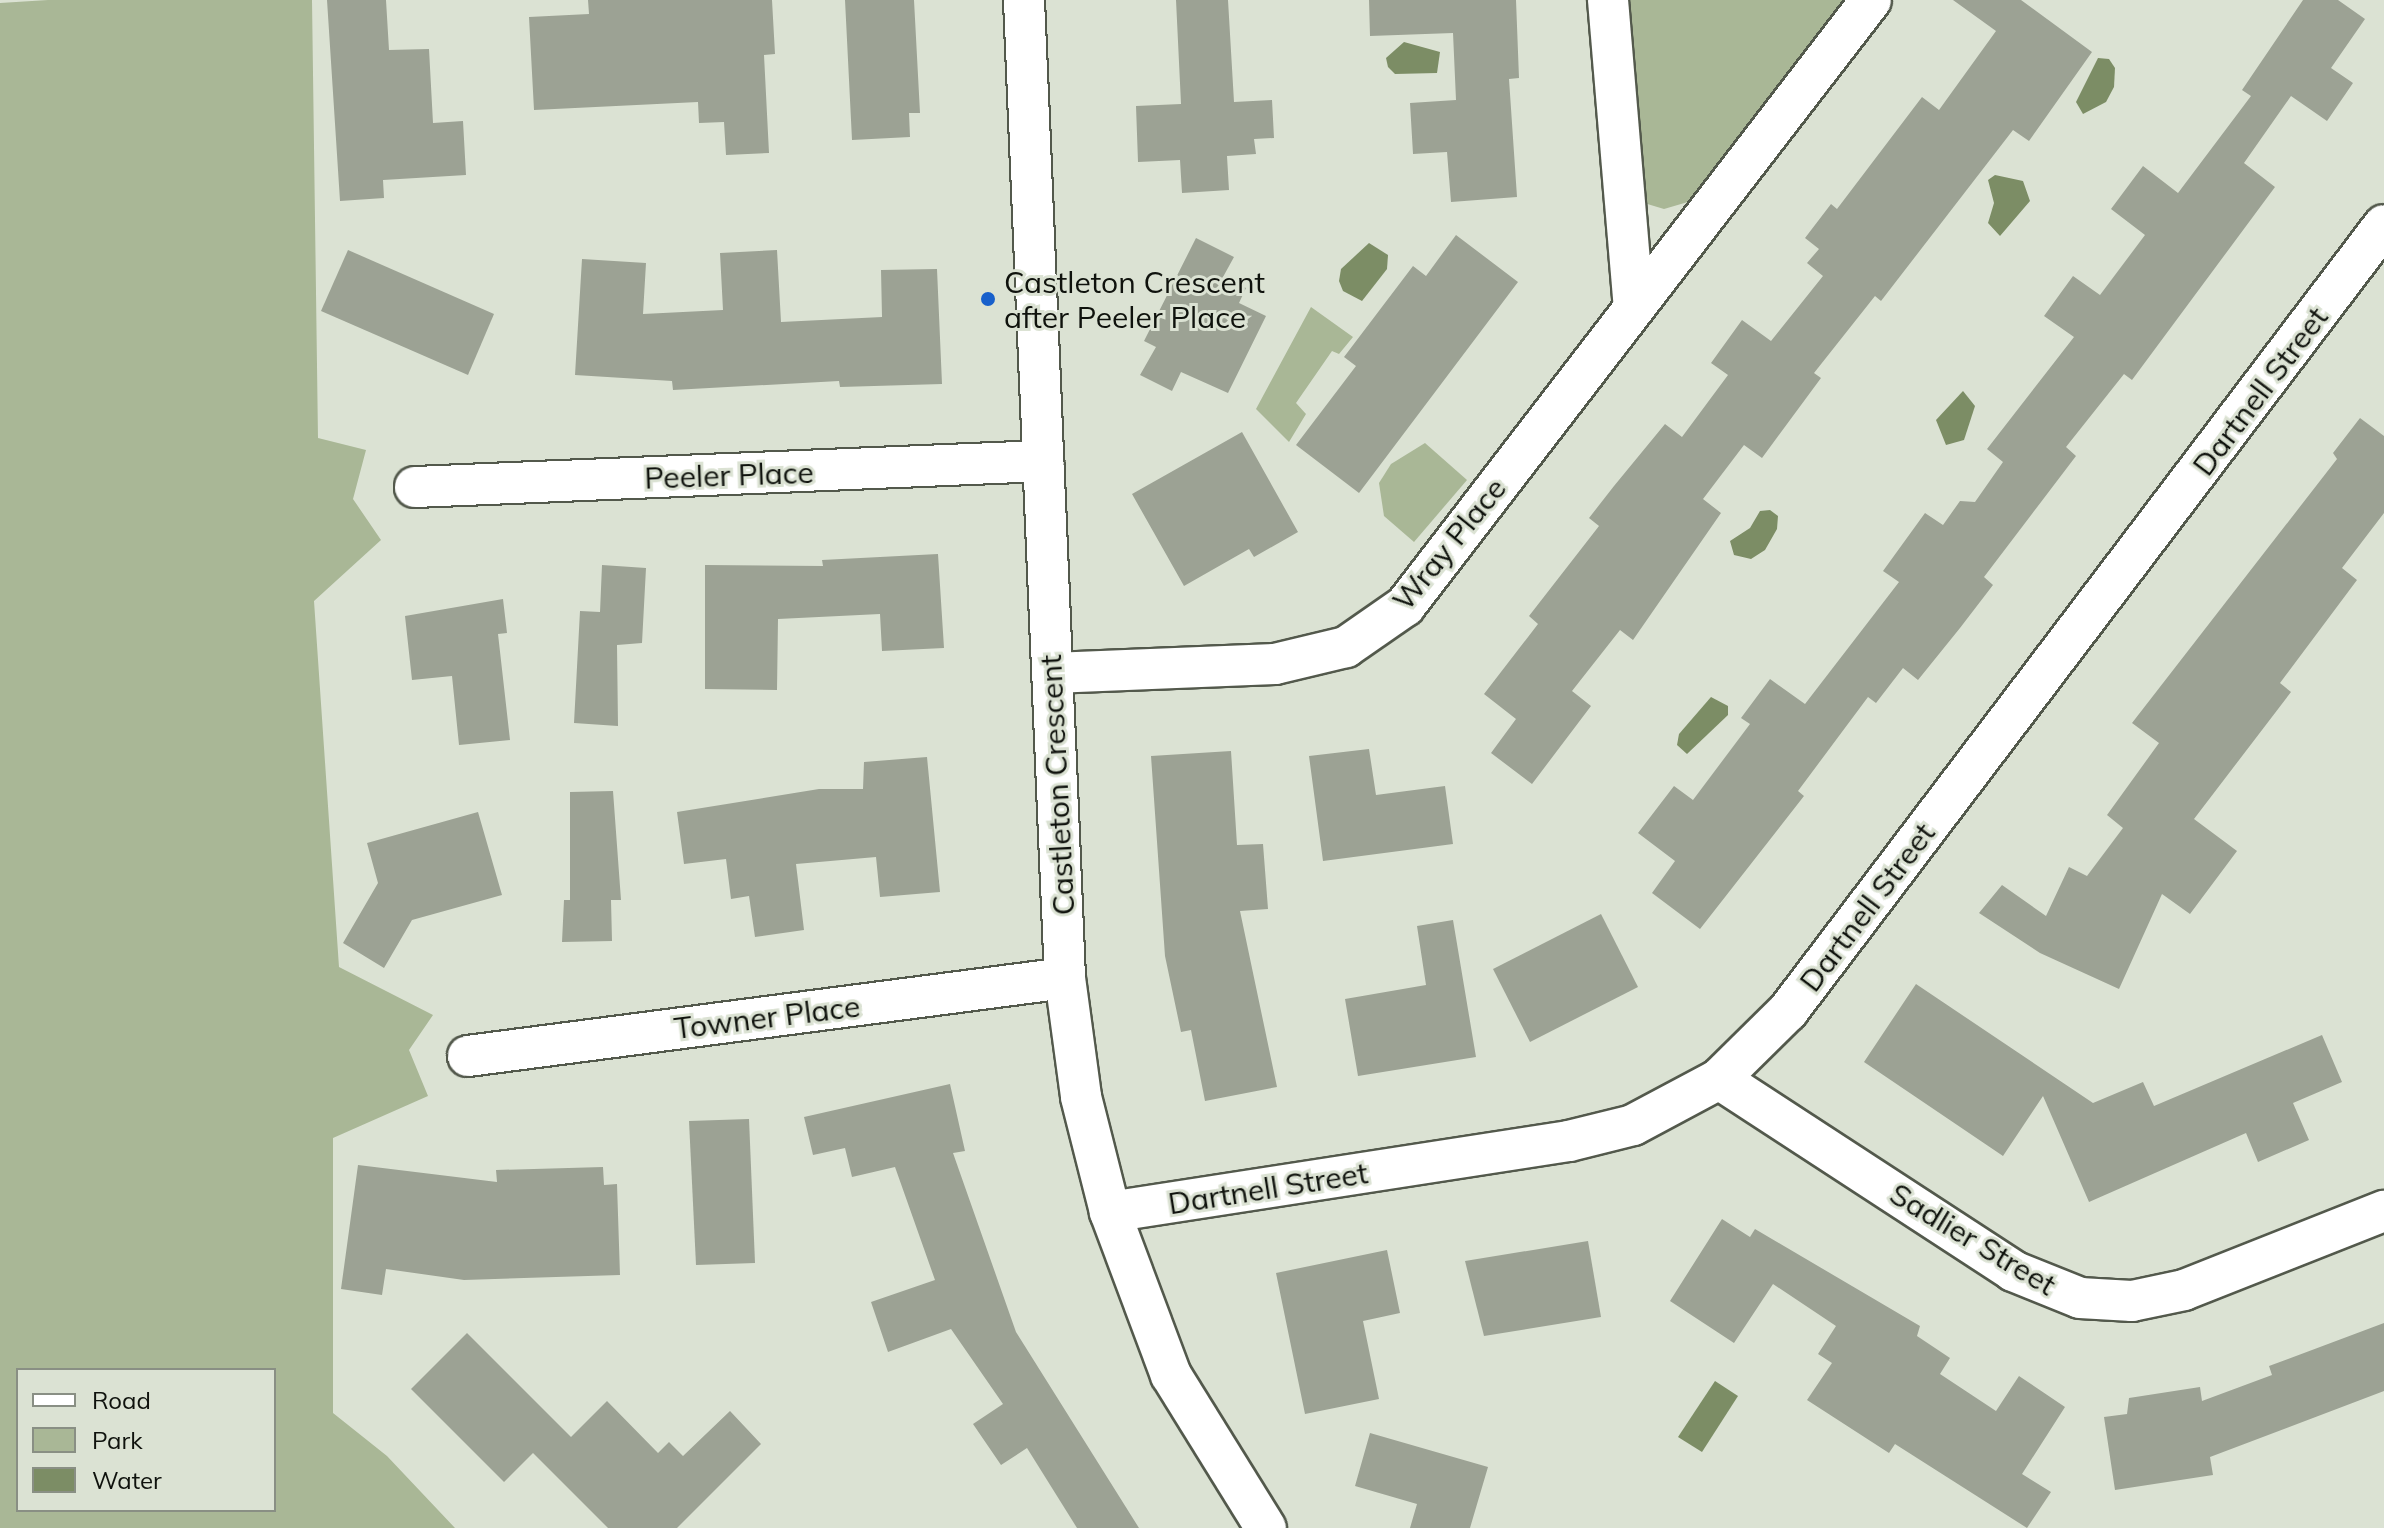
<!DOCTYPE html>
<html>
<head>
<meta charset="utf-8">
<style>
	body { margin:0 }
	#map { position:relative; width:2384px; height:1528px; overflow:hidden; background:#dbe2d3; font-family:Mulish,sans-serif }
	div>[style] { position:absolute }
	.green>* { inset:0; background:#a9b796 }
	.water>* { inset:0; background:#7c8d65 }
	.building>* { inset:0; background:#9ca294 }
	.roads { filter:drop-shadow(2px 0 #53594c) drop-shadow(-2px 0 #53594c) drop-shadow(0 2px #53594c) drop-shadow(0 -2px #53594c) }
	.minor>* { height:40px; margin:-20px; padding:0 20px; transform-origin:20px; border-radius:20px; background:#fff }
	.dots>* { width:22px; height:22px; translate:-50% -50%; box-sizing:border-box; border:4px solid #dbe2d3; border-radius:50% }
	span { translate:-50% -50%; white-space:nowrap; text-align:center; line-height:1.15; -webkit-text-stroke:6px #dbe2d3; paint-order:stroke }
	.poi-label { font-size:30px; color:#0f120d }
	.left { translate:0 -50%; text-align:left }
	.street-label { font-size:30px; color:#0f120d }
	.legend { position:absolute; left:16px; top:1368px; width:260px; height:144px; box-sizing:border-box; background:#dbe2d3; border:2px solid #898f84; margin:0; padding:10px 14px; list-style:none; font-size:24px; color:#0f120d }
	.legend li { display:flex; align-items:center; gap:16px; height:40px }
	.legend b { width:40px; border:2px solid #898f84 }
</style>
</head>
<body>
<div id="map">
	<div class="green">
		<i style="clip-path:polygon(evenodd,48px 0,312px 0,318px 438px,366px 450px,353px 499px,381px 540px,314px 601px,339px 967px,433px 1015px,409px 1050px,428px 1096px,333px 1138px,333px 1413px,387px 1456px,455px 1528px,0 1528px,0 3px,48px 0,18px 1370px,274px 1370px,274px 1510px,18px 1510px,18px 1370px)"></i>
		<i style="clip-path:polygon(1618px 0,1849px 0,1698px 199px,1664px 209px,1644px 203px)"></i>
		<i style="clip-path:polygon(1311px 307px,1353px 337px,1339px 354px,1332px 351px,1296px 403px,1306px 414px,1289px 442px,1256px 409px)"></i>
		<i style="clip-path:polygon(1425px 443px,1467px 480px,1414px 542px,1384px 516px,1379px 483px,1391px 464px)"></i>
	</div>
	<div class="water">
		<i style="clip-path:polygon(1404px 42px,1440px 52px,1437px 73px,1395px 74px,1388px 67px,1386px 58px)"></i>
		<i style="clip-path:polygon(2098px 58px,2109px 59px,2115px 68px,2114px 87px,2106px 102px,2083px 114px,2076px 102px)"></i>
		<i style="clip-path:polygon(1995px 175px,2023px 181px,2030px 201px,2000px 236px,1988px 223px,1994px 203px,1988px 180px)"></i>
		<i style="clip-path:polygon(1369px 243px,1388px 255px,1387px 269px,1362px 301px,1343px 291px,1339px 281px,1341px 269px)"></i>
		<i style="clip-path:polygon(1963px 391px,1975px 406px,1964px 440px,1946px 445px,1936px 420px)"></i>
		<i style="clip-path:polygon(1770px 510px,1778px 516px,1777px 529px,1765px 550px,1751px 559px,1734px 555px,1730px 541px,1750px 528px,1760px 511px)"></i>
		<i style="clip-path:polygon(1711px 697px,1728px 706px,1728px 715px,1687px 754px,1677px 745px,1679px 734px)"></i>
		<i style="clip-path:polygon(1715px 1381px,1738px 1396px,1702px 1452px,1678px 1437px)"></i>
	</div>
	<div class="building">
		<i style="clip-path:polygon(327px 0,386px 0,389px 50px,429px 49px,433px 123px,463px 121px,466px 175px,383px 180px,384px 198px,340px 201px)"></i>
		<i style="clip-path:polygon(588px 0,772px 0,775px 54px,764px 55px,769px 153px,726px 155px,724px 122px,699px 123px,698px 102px,534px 110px,529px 17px,589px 14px)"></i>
		<i style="clip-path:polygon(845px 0,914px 0,920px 113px,909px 113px,910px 137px,852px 140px)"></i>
		<i style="clip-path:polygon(1176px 0,1228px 0,1234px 102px,1272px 100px,1274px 138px,1254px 139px,1256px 154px,1227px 156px,1229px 190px,1182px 193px,1180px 160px,1138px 162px,1136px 106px,1181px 104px)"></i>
		<i style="clip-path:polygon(1369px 0,1516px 0,1519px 78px,1509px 79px,1517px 197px,1451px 202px,1447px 152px,1413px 154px,1410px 103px,1456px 100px,1453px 33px,1370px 36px)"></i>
		<i style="clip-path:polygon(1953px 0,2021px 0,2092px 52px,2029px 141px,2013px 130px,1881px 301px,1875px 296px,1814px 373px,1821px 378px,1762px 458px,1744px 445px,1703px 499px,1721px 513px,1633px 640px,1620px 630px,1572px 691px,1591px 706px,1532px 784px,1491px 753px,1516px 719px,1484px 694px,1538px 624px,1529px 616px,1599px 526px,1589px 518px,1614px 486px,1665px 424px,1682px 437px,1728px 375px,1711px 363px,1742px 320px,1771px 341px,1823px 276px,1807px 263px,1819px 249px,1805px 238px,1831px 204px,1837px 209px,1922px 97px,1939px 110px,1996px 31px)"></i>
		<i style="clip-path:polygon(2303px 0,2338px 0,2365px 19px,2331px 68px,2353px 83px,2327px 121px,2291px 96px,2244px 163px,2275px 187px,2132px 380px,2124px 374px,2066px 447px,2076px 456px,1984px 577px,1993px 585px,1960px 628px,1918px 680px,1903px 668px,1876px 703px,1868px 697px,1798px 791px,1804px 796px,1700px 929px,1652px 893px,1675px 861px,1638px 833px,1674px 786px,1693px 800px,1750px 724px,1741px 718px,1770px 679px,1805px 704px,1899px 582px,1883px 571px,1925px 513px,1943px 525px,1960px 501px,1975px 502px,2003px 462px,1987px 449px,2074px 337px,2044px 316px,2073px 276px,2100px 295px,2145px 235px,2111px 209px,2143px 166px,2178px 193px,2251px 96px,2242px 90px)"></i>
		<i style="clip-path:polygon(1456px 235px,1518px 282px,1359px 493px,1296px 445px,1356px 366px,1344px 357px,1413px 266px,1426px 276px)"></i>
		<i style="clip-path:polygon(1196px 238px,1234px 257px,1223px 277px,1246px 288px,1239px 303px,1266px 316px,1228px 393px,1181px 372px,1172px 391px,1140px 375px,1156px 347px,1144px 341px)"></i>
		<i style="clip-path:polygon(348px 250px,494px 314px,468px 375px,321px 311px)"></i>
		<i style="clip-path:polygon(777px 250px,781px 322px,882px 317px,881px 270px,937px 269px,942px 384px,840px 387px,839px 381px,673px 390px,672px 381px,575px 375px,582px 259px,646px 263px,643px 314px,723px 310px,720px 253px)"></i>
		<i style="clip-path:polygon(2360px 418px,2384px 436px,2384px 513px,2342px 568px,2357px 580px,2280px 683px,2291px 692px,2194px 819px,2237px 851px,2190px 914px,2162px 894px,2119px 989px,2040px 953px,1979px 913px,2002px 885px,2046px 916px,2069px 867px,2087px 876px,2123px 828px,2107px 815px,2159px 743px,2132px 723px,2337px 459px,2333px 453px)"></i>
		<i style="clip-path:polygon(1242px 432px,1298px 532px,1254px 557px,1249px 549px,1184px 586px,1132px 494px)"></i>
		<i style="clip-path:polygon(938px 554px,944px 648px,882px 651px,880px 614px,778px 619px,777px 690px,705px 689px,705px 565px,823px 566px,822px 560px)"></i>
		<i style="clip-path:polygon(602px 565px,646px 568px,642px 643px,617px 645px,618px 726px,574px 723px,580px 611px,600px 612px)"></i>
		<i style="clip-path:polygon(503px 599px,507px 633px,498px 634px,510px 740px,459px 745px,452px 676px,412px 680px,405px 616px)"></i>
		<i style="clip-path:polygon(1369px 749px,1376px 795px,1445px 786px,1453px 844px,1323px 861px,1309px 756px)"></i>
		<i style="clip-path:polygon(1231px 751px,1237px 845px,1263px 844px,1268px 909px,1240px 911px,1277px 1087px,1205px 1101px,1191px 1030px,1181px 1032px,1165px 956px,1151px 756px)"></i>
		<i style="clip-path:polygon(927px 757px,940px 892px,880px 897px,876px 857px,796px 864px,804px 930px,755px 937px,749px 896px,731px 899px,726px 859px,684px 864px,677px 812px,819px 789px,863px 789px,864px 762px)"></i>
		<i style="clip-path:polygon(613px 791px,621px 900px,611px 900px,612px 941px,562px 942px,564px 900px,570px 900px,570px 792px)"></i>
		<i style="clip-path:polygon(478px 812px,502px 895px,412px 920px,384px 968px,343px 943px,378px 883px,367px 843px)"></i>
		<i style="clip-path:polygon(1601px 914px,1638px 987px,1530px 1042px,1493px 969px)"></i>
		<i style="clip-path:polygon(1453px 920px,1476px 1057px,1358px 1076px,1345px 999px,1426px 985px,1417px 926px)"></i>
		<i style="clip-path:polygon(1916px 984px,2093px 1103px,2143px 1082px,2154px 1106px,2322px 1035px,2342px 1082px,2293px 1103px,2309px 1140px,2258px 1162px,2246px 1133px,2089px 1202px,2043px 1096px,2003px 1156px,1864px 1062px)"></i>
		<i style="clip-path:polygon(950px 1084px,965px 1151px,953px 1153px,1016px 1332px,1139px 1528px,1077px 1528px,1027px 1448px,1001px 1465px,973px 1424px,1003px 1404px,951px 1329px,888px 1352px,871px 1302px,935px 1280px,895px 1167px,852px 1177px,845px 1148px,813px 1155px,804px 1117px)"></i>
		<i style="clip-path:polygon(749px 1119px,755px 1263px,696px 1265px,689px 1121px)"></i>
		<i style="clip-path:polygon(358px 1165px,497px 1182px,496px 1170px,603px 1167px,604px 1185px,617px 1184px,620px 1275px,464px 1280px,386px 1269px,382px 1295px,341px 1289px)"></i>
		<i style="clip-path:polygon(1722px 1219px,1750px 1237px,1755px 1229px,1920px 1326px,1917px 1336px,1950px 1358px,1940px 1374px,1996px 1411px,2019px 1376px,2065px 1407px,2022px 1474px,2051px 1492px,2027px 1528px,1895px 1444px,1889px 1453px,1807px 1400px,1832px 1363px,1818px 1354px,1836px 1326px,1773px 1284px,1734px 1343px,1670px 1301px)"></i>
		<i style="clip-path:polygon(1588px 1241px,1601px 1317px,1484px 1336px,1465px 1261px)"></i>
		<i style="clip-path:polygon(1387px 1250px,1400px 1313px,1363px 1321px,1379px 1399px,1305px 1414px,1276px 1273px)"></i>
		<i style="clip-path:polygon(2384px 1323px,2384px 1391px,2210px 1457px,2213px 1475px,2115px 1490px,2104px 1417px,2127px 1414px,2129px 1398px,2200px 1387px,2202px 1401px,2272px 1375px,2269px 1366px)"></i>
		<i style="clip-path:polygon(467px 1333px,571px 1437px,607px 1401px,658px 1453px,669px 1442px,683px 1456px,730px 1411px,761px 1444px,677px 1528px,608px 1528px,533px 1453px,504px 1482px,411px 1389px)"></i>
		<i style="clip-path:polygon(1370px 1433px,1488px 1467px,1470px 1528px,1410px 1528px,1417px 1504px,1355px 1486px)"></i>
	</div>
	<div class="roads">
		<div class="minor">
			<i style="left:1024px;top:0;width:979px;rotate:87.6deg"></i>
			<i style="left:1065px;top:978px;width:120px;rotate:82.3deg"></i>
			<i style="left:1081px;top:1097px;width:119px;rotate:75.8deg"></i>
			<i style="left:1110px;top:1212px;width:174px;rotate:69.5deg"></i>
			<i style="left:1171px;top:1375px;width:180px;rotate:58.2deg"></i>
			<i style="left:1608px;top:0;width:308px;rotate:85.2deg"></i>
			<i style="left:415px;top:487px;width:629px;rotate:-2.37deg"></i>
			<i style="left:1052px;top:673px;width:223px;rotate:-2.3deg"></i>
			<i style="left:1275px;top:664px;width:73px;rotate:-13.5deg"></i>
			<i style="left:1346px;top:647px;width:72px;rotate:-34.8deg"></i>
			<i style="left:1405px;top:606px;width:764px;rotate:-52.44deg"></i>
			<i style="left:468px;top:1056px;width:602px;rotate:-7.44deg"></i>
			<i style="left:1719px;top:1079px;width:351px;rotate:33.1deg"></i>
			<i style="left:2013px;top:1271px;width:72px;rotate:21.9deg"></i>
			<i style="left:2080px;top:1298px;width:52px;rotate:3.3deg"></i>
			<i style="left:2132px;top:1301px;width:53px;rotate:-11.9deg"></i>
			<i style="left:2184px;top:1290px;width:215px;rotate:-21.6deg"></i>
			<i style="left:1110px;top:1212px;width:464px;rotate:-8.8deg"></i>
			<i style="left:1569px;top:1141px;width:66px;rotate:-14deg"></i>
			<i style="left:1633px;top:1125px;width:98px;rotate:-28.1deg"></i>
			<i style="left:1719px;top:1079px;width:97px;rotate:-44.6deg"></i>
			<i style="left:1788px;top:1011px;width:986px;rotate:-52.83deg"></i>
		</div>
	</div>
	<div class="dots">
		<i style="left:988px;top:299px;background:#1860cb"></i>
	</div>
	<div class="poi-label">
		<span class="left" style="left:1004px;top:299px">Castleton Crescent<br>after Peeler Place</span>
	</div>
	<div class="street-label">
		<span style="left:2260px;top:391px;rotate:-53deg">Dartnell Street</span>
		<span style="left:729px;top:475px;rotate:-2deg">Peeler Place</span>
		<span style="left:1449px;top:544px;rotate:-51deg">Wray Place</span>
		<span style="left:1057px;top:785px;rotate:-93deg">Castleton Crescent</span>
		<span style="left:1867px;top:907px;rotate:-53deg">Dartnell Street</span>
		<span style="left:767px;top:1017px;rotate:-7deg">Towner Place</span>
		<span style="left:1268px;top:1188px;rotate:-9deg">Dartnell Street</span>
		<span style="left:1973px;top:1239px;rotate:31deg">Sadlier Street</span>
	</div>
	<ul class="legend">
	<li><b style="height:10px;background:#fff"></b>Road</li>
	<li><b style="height:22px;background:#a9b796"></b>Park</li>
	<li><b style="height:22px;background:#7c8d65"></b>Water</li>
	</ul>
</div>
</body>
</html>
